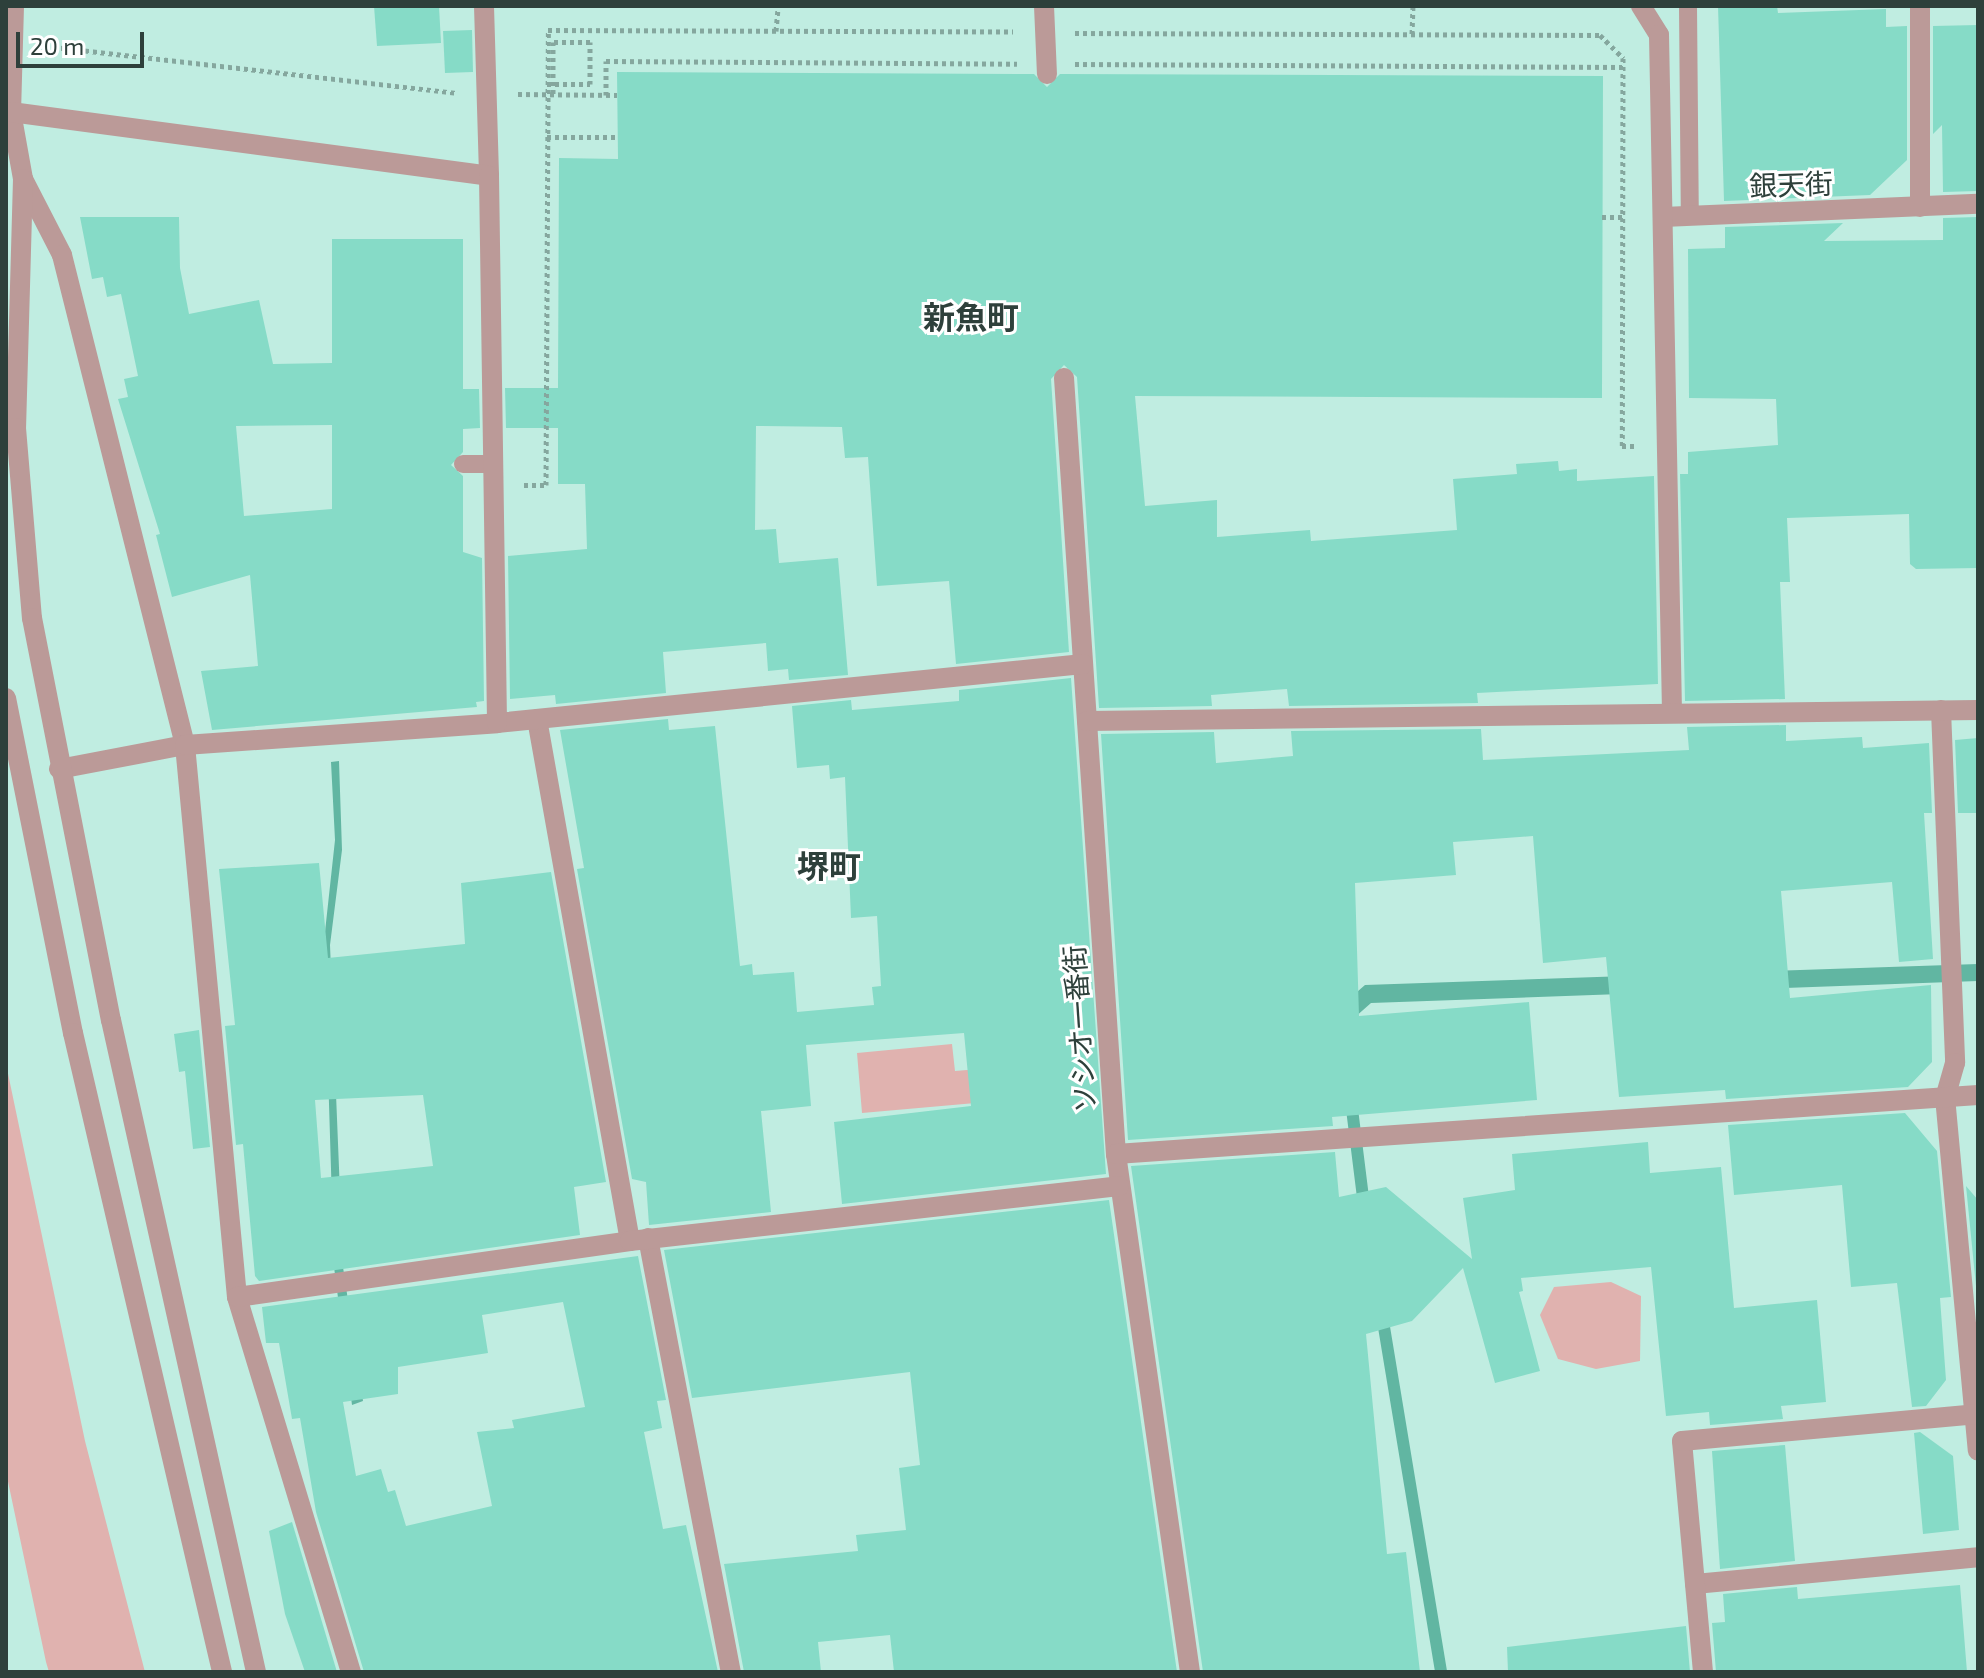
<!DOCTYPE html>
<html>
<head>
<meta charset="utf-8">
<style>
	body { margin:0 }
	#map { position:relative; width:1984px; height:1678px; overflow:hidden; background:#c0ede1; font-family:"Exo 2","Noto Sans JP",sans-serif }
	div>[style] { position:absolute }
	.green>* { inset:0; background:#e0b2af }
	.water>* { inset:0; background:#61b6a2 }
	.stream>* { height:12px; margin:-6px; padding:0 6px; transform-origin:6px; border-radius:6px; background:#61b6a2 }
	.building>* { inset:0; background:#86dbc7 }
	.path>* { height:5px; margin-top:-2.5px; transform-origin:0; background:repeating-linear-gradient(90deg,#85a79e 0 4px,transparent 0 8px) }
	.service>* { height:18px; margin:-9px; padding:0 9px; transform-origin:9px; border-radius:9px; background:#bb9a98 }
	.pedestrian>* { height:20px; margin:-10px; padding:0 10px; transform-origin:10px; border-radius:10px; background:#bb9a98 }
	.minor>* { height:20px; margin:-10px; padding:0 10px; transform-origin:10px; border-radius:10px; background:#bb9a98 }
	.tertiary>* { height:20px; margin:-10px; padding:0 10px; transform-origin:10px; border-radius:10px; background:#bb9a98 }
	span { translate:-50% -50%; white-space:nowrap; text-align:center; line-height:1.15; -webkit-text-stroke:6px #fff; paint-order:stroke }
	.street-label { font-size:28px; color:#2e403b }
	.quarter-label { font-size:32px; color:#2e403b; font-weight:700 }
	.frame { position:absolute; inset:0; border:8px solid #2e403b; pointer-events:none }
	.scale { position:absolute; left:16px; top:32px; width:128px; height:36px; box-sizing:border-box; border:4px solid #2e403b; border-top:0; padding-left:10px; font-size:24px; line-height:28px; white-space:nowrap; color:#2e403b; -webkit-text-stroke:6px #fff; paint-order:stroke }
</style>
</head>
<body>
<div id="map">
	<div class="green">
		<i style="clip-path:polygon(952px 1044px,955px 1071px,1076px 1061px,1078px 1094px,862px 1113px,857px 1053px)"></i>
		<i style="clip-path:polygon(6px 1064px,85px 1441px,145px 1672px,49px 1672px,46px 1662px,6px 1472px)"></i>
		<i style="clip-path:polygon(1611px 1282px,1641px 1296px,1640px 1361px,1596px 1369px,1558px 1359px,1540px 1315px,1554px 1287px)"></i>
	</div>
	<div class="water">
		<i style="clip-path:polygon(339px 761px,342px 850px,330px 945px,343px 1267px,363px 1401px,352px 1405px,334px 1267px,324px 941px,335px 840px,331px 762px)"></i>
		<i style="clip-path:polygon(1978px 964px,1978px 981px,1371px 1003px,1354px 1018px,1342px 1005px,1365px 985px)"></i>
	</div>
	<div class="stream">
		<i style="left:1351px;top:1101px;width:106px;rotate:82.9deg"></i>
		<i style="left:1382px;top:1315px;width:362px;rotate:80.6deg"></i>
	</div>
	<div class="building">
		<i style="clip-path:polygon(374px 6px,439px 6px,441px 43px,377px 46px)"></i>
		<i style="clip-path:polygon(1718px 6px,1777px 6px,1778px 13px,1886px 9px,1886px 27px,1907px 26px,1907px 160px,1870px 195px,1724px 201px)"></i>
		<i style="clip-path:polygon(1978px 25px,1978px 191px,1943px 192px,1942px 125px,1933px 134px,1933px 26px)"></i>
		<i style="clip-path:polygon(472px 30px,473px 72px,445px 73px,443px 31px)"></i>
		<i style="clip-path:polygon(617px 72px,1034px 74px,1047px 87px,1060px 74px,1603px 76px,1602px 398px,1135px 396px,1145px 506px,1217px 500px,1217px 537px,1310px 530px,1311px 541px,1457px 530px,1453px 479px,1517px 474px,1516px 464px,1558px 461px,1559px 471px,1577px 469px,1577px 481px,1654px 476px,1658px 684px,1477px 693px,1478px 703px,1289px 706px,1287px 689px,1211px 695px,1212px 706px,1099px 708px,1077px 377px,1064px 365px,1051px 379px,1069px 652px,956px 664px,949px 581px,877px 586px,868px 457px,845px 458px,842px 427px,756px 426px,755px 530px,776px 529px,779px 563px,838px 558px,848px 675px,789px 680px,788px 669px,768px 671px,766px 643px,663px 652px,666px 693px,556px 704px,555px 695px,510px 699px,508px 556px,587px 549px,585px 484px,558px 484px,558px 428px,506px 428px,505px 388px,558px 388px,559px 158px,618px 159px)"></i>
		<i style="clip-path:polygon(evenodd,80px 217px,179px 217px,180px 268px,189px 314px,259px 300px,273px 364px,332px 363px,332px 239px,463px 239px,463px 389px,479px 389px,480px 428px,463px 429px,463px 452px,451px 465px,463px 476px,463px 552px,482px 558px,484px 701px,476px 702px,477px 707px,212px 730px,201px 671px,258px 666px,250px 575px,172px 597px,156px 535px,160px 534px,118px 399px,128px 397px,124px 379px,138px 376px,121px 294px,107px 297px,103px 277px,92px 279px,80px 217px,332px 425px,332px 509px,244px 516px,236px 426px,332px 425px)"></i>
		<i style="clip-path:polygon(1978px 217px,1978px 568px,1916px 569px,1910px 564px,1909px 514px,1787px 518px,1790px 582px,1780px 582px,1785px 699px,1685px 701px,1680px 474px,1688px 474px,1688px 452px,1778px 445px,1776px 399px,1689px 398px,1688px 249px,1725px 248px,1725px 227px,1843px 223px,1824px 241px,1943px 240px,1943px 218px)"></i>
		<i style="clip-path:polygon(1071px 678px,1106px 1174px,842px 1204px,834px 1122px,971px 1106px,964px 1033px,806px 1045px,811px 1106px,761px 1111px,771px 1212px,649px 1225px,646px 1182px,632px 1179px,577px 869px,584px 868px,560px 730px,668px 719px,669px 730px,715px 726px,740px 966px,752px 964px,753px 975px,794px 972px,797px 1012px,874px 1005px,872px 987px,881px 986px,877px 916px,851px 918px,845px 777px,830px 779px,829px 765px,797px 768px,792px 706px,851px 700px,852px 710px,959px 701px,959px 690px)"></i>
		<i style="clip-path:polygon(1786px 725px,1786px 741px,1862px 737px,1863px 748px,1929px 743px,1932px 813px,1924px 813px,1933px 959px,1899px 962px,1892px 882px,1781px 891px,1790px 998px,1931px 985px,1932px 1062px,1908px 1087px,1726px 1099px,1725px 1090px,1619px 1097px,1606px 957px,1543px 963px,1533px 836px,1453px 842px,1456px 875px,1355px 883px,1359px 1016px,1529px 1002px,1537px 1100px,1332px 1117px,1333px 1126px,1128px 1140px,1101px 734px,1214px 732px,1216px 763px,1293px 756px,1291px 731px,1481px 729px,1483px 760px,1689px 750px,1687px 727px)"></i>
		<i style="clip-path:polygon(1978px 738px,1978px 813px,1958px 813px,1955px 740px)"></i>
		<i style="clip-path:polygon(evenodd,319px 863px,328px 958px,465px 944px,461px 883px,551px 872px,606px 1182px,574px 1187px,580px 1235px,259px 1281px,255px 1276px,243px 1144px,236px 1145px,225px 1026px,235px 1025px,219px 869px,319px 863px,423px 1095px,433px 1166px,321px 1178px,315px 1100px,423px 1095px)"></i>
		<i style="clip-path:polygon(199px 1030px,210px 1147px,193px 1149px,185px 1071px,179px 1072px,174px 1034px)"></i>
		<i style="clip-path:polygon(1905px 1113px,1937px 1151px,1951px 1297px,1940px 1298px,1946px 1380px,1926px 1406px,1912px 1407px,1897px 1283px,1851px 1287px,1842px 1185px,1734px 1195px,1728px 1125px)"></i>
		<i style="clip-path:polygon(1648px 1142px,1650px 1173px,1721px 1167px,1734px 1308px,1817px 1300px,1826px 1402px,1781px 1406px,1783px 1419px,1710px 1425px,1709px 1412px,1666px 1416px,1651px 1267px,1521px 1278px,1523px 1291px,1519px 1292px,1540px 1371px,1495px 1383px,1463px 1268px,1412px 1321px,1366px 1334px,1387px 1554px,1406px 1552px,1420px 1672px,1203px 1672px,1131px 1166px,1335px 1152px,1339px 1197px,1386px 1187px,1472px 1259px,1463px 1198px,1515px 1190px,1512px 1154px)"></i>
		<i style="clip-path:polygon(1966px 1186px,1978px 1200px,1978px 1296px,1977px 1296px)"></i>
		<i style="clip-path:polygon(1109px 1200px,1177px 1672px,894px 1672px,890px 1635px,818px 1642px,821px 1672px,744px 1672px,724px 1564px,858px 1551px,856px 1535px,906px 1530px,899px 1468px,920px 1465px,910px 1372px,692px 1398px,664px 1250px)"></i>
		<i style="clip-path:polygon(evenodd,638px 1256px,666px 1400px,657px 1401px,662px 1428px,644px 1432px,663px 1529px,686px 1525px,718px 1672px,364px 1672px,316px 1512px,300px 1418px,292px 1419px,279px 1343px,266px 1343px,262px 1307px,638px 1256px,563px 1302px,585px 1407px,512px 1420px,514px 1428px,477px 1432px,492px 1506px,406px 1526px,395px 1490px,388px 1492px,381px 1469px,356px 1476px,343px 1402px,398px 1394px,398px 1367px,488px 1353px,482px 1315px,563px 1302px)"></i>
		<i style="clip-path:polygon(1920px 1432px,1953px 1456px,1959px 1530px,1923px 1534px,1914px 1433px)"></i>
		<i style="clip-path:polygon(1785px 1445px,1795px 1561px,1720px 1569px,1712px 1451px)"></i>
		<i style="clip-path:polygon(292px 1522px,337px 1672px,305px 1672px,285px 1614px,269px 1531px)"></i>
		<i style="clip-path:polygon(1960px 1585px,1967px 1672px,1716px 1672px,1712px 1623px,1725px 1622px,1723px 1594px,1797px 1587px,1798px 1599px)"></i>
		<i style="clip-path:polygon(1686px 1626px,1690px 1672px,1508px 1672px,1507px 1647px)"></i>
	</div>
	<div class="path">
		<i style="left:776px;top:31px;width:25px;rotate:-85deg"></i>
		<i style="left:1075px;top:33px;width:525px;rotate:0.22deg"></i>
		<i style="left:1600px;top:35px;width:33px;rotate:45deg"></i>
		<i style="left:1623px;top:58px;width:388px;rotate:90.1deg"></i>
		<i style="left:1622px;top:446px;width:13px"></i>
		<i style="left:1412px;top:34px;width:28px;rotate:-88deg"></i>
		<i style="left:45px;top:46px;width:414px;rotate:6.5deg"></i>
		<i style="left:1075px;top:64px;width:547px;rotate:0.31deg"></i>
		<i style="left:547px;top:84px;width:43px"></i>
		<i style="left:590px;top:84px;width:42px;rotate:-90deg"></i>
		<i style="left:590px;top:42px;width:37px;rotate:180deg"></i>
		<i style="left:553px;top:42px;width:53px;rotate:90deg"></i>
		<i style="left:518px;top:94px;width:99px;rotate:0.6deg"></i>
		<i style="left:606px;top:95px;width:34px;rotate:-90deg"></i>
		<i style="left:606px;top:61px;width:411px;rotate:0.4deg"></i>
		<i style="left:547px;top:137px;width:70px"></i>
		<i style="left:1602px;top:217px;width:23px"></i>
		<i style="left:524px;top:485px;width:22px"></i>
		<i style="left:546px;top:485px;width:455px;rotate:-89.7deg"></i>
		<i style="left:548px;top:30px;width:465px;rotate:0.2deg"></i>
	</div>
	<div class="service">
		<i style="left:1688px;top:6px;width:210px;rotate:89.5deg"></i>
		<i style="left:463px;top:464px;width:31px"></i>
	</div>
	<div class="pedestrian">
		<i style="left:1663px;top:217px;width:315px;rotate:-2.4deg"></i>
	</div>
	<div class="minor">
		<i style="left:484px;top:6px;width:170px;rotate:88.3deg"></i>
		<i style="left:1044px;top:6px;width:68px;rotate:87.5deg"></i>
		<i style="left:1641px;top:6px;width:34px;rotate:58deg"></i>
		<i style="left:1659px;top:35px;width:677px;rotate:88.9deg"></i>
		<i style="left:1920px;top:6px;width:201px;rotate:90deg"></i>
		<i style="left:23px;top:179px;width:85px;rotate:62.8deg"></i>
		<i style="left:62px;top:255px;width:505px;rotate:75.91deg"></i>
		<i style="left:185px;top:745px;width:554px;rotate:84.62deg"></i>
		<i style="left:237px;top:1297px;width:392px;rotate:73.1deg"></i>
		<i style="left:1064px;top:378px;width:778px;rotate:86.17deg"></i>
		<i style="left:1116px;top:1154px;width:523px;rotate:81.87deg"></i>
		<i style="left:1941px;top:710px;width:353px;rotate:87.7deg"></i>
		<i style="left:1955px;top:1063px;width:35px;rotate:106deg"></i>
		<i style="left:1945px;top:1097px;width:355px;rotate:84.7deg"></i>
		<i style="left:537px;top:719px;width:530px;rotate:79.9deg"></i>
		<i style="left:1087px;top:721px;width:891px;rotate:-0.71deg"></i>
		<i style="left:59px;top:769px;width:128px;rotate:-10.8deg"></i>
		<i style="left:185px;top:745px;width:313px;rotate:-4deg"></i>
		<i style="left:497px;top:723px;width:589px;rotate:-5.75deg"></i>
		<i style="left:1116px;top:1154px;width:864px;rotate:-3.92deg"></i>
		<i style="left:648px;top:1238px;width:442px;rotate:79.2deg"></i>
		<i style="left:237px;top:1297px;width:397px;rotate:-8.1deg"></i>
		<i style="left:630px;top:1241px;width:492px;rotate:-6.4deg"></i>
		<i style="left:1695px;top:1584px;width:284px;rotate:-5.4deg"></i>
		<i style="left:1703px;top:1672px;width:232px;rotate:-95.2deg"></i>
		<i style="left:1682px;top:1441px;width:297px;rotate:-5.2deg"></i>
	</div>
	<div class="tertiary">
		<i style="left:14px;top:6px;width:106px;rotate:91.6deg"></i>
		<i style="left:11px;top:112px;width:68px;rotate:79.8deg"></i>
		<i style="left:23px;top:179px;width:249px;rotate:91.6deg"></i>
		<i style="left:16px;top:428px;width:191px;rotate:85.2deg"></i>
		<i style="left:32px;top:618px;width:410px;rotate:78.9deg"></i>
		<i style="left:111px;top:1020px;width:668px;rotate:77.46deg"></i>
		<i style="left:11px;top:112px;width:482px;rotate:7.6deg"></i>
		<i style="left:489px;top:176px;width:547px;rotate:89.16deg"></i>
		<i style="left:6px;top:698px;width:342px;rotate:78.7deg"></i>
		<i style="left:73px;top:1033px;width:656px;rotate:76.87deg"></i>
	</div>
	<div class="street-label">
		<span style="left:1791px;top:184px;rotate:-2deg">銀天街</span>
		<span style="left:1079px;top:1029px;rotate:-94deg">ソシオ一番街</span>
	</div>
	<div class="quarter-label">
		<span style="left:971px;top:316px">新魚町</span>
		<span style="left:829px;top:865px">堺町</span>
	</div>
	<div class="frame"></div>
	<div class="scale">20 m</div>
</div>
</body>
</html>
